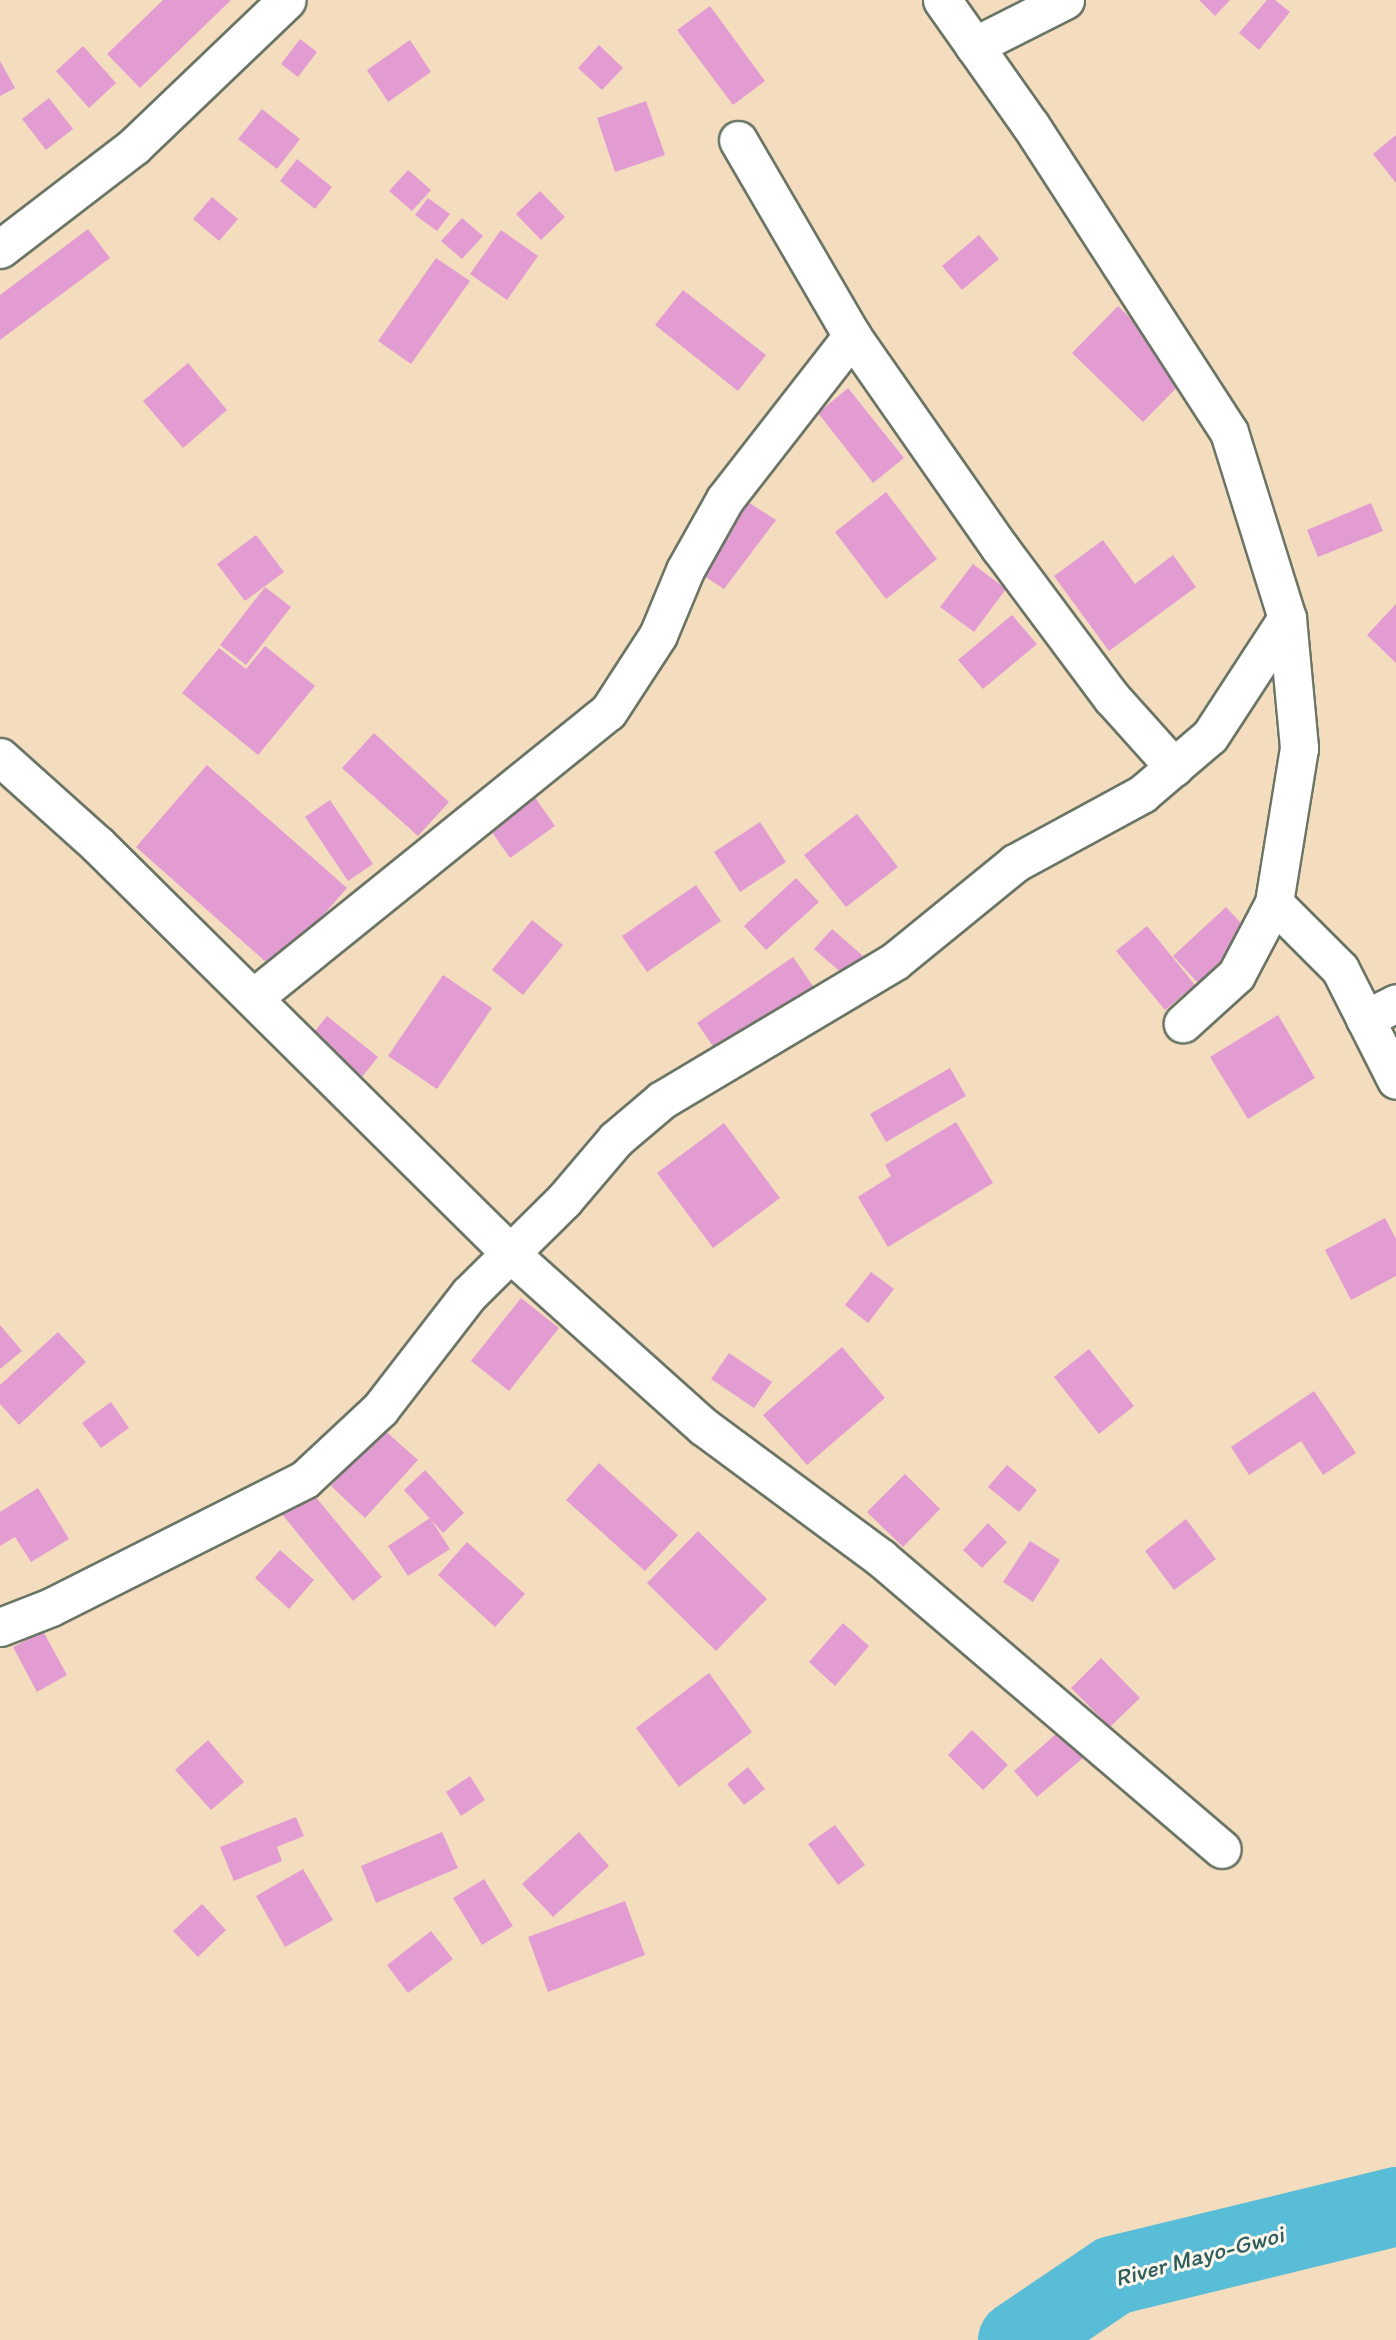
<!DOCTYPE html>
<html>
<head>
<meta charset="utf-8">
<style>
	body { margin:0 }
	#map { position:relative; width:1396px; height:2340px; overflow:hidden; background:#f4ddbf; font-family:Itim,sans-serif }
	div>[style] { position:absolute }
	.river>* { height:79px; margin:-39.5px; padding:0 39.5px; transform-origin:39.5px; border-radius:39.5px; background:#59bdd8 }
	.building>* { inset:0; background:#e39cd1 }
	.roads { filter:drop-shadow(2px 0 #6a7565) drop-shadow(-2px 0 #6a7565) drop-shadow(0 2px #6a7565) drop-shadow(0 -2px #6a7565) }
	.street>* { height:37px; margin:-18.5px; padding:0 18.5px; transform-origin:18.5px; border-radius:18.5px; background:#fff }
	span { translate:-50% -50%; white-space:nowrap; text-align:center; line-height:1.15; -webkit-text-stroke:6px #fbf7ec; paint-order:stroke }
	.water-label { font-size:24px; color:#2e5d5d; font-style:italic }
</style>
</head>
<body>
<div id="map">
	<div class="river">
		<i style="left:1017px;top:2340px;width:116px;rotate:-34.1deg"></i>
		<i style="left:1113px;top:2275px;width:291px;rotate:-13.7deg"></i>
	</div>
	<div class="building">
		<i style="clip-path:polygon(163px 0,231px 0,140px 88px,107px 54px)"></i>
		<i style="clip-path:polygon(1199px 0,1230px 0,1215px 16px)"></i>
		<i style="clip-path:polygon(1267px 0,1275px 0,1290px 12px,1259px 50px,1239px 33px)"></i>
		<i style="clip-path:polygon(710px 6px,765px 81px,733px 105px,677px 30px)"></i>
		<i style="clip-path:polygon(300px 39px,317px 52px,298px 77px,281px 64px)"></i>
		<i style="clip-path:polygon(410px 40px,431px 72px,388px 102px,367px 70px)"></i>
		<i style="clip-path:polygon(599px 45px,623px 68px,602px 90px,578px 68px)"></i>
		<i style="clip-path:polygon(83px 46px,116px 83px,89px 108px,56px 71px)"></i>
		<i style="clip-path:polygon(0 61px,15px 88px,0 96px)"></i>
		<i style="clip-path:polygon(49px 98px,73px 129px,46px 150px,22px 119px)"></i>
		<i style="clip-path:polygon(646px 101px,665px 155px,615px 172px,597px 118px)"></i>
		<i style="clip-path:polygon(262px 109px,300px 139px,277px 169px,238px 139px)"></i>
		<i style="clip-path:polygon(1396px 135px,1396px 183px,1373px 154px)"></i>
		<i style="clip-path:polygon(297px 159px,332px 187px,315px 209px,280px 181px)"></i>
		<i style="clip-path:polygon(408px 170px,431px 190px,412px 211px,389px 191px)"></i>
		<i style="clip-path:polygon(540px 191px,565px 217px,541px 240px,516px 214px)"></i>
		<i style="clip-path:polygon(212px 197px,238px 219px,219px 241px,193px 219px)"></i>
		<i style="clip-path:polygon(428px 198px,450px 214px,437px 231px,415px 215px)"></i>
		<i style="clip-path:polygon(462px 218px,483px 236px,462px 259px,441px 241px)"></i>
		<i style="clip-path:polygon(88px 229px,110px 258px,0 340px,0 295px)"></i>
		<i style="clip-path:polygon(501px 230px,538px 256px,507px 300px,470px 274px)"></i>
		<i style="clip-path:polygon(979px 235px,999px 259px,962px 290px,942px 266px)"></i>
		<i style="clip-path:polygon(436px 258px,470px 281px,411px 364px,378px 341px)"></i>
		<i style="clip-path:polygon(683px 290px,766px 355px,738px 391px,655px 325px)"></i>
		<i style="clip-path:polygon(1118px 306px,1189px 375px,1143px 422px,1072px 353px)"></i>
		<i style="clip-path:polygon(188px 363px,227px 410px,183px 448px,143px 401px)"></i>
		<i style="clip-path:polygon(848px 388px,904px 458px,873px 483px,818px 413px)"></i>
		<i style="clip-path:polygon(886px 492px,937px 559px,886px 599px,835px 532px)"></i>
		<i style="clip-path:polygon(734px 493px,776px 520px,724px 589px,687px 565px)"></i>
		<i style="clip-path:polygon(1371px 503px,1383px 531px,1318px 557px,1307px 530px)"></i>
		<i style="clip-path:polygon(256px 535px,284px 572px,245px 601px,217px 564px)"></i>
		<i style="clip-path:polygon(1103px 540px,1135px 584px,1173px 555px,1196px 587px,1109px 651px,1054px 576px)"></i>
		<i style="clip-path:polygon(973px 564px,1006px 589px,974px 632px,940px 607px)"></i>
		<i style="clip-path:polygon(265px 587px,291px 607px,246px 665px,220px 645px)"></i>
		<i style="clip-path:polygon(1396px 604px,1396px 663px,1367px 635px)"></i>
		<i style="clip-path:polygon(1012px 615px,1037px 644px,983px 689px,958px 660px)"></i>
		<i style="clip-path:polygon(265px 646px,315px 686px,258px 755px,182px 693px,219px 648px,246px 669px)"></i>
		<i style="clip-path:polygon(374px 733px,449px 802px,418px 836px,342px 768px)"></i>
		<i style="clip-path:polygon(207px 765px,347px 888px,275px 970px,136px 847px)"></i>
		<i style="clip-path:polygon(534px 796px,555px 826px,510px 858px,489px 828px)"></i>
		<i style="clip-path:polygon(330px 800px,373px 864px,348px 881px,305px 817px)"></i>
		<i style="clip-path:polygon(857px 814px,898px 867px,846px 907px,804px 855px)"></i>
		<i style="clip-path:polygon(760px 822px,786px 862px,740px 892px,714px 852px)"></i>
		<i style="clip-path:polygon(796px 878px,819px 902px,766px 950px,744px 926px)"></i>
		<i style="clip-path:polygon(696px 885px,721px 921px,647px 972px,622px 936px)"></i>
		<i style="clip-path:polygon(1226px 907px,1261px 945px,1208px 994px,1173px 956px)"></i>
		<i style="clip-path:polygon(532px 920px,563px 945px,523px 995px,492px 970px)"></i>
		<i style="clip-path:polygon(1147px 926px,1195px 985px,1165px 1010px,1116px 951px)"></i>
		<i style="clip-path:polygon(832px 929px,870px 962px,852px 982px,814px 949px)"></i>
		<i style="clip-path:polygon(793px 957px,817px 992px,721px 1058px,697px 1023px)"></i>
		<i style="clip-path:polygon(443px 975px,492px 1008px,437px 1089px,388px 1056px)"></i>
		<i style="clip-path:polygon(1278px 1015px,1315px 1078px,1248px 1119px,1210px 1057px)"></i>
		<i style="clip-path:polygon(327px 1016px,378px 1057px,361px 1078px,310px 1037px)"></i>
		<i style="clip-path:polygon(950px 1068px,966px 1096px,886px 1142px,870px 1114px)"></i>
		<i style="clip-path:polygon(956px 1122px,993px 1183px,888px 1247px,858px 1197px,891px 1176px,885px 1165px)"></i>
		<i style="clip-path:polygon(724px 1123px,780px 1198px,713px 1248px,657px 1173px)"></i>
		<i style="clip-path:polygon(1385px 1218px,1396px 1239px,1396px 1276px,1351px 1300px,1325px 1250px)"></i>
		<i style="clip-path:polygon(871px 1272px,894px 1289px,868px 1323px,845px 1305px)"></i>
		<i style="clip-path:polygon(521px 1298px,559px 1328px,509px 1391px,471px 1361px)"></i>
		<i style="clip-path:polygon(0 1325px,22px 1351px,0 1369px)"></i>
		<i style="clip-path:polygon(58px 1332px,86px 1362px,19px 1425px,0 1404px,0 1385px)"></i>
		<i style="clip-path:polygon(842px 1347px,885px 1398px,807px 1465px,763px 1415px)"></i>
		<i style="clip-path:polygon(1089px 1349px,1134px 1406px,1099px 1434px,1054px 1377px)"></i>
		<i style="clip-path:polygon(729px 1353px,772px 1382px,754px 1408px,711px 1379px)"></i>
		<i style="clip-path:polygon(1314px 1391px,1356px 1453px,1323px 1475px,1301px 1441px,1249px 1475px,1231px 1447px)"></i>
		<i style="clip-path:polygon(111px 1402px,129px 1428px,101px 1448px,82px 1423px)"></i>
		<i style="clip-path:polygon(383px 1429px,418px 1460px,365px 1518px,331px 1486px)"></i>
		<i style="clip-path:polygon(599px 1463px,678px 1535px,645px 1571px,566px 1500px)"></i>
		<i style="clip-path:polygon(1007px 1465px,1037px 1490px,1019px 1512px,988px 1487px)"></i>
		<i style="clip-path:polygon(425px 1470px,464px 1513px,443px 1533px,404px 1490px)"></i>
		<i style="clip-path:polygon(905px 1474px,940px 1509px,903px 1547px,867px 1512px)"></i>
		<i style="clip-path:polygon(38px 1488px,69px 1539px,31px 1562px,15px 1537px,0 1546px,0 1512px)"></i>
		<i style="clip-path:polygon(309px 1489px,382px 1577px,353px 1601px,281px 1513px)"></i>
		<i style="clip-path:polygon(430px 1518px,450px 1549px,408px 1576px,388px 1546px)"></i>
		<i style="clip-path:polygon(1186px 1519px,1216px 1559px,1174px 1590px,1145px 1551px)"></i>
		<i style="clip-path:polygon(988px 1523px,1007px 1542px,982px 1568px,963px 1550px)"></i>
		<i style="clip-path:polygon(698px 1531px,767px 1599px,716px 1651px,647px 1583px)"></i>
		<i style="clip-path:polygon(1030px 1541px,1060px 1560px,1033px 1602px,1003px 1582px)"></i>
		<i style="clip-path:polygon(467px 1542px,525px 1594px,495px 1627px,438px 1575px)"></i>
		<i style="clip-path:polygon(280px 1550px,314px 1580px,289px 1609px,255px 1578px)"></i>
		<i style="clip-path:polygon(843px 1623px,869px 1646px,835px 1686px,809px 1662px)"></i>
		<i style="clip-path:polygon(43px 1631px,67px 1675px,37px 1692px,13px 1647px)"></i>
		<i style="clip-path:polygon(1101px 1658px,1140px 1698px,1110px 1727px,1071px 1688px)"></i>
		<i style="clip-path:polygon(709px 1673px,752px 1732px,679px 1787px,636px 1728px)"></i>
		<i style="clip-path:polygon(1072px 1720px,1096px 1747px,1037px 1797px,1014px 1771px)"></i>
		<i style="clip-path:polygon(972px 1730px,1008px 1765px,983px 1790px,948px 1755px)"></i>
		<i style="clip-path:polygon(208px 1740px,244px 1782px,211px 1810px,175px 1770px)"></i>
		<i style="clip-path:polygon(748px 1767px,765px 1789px,744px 1805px,727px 1784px)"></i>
		<i style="clip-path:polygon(470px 1776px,485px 1800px,461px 1816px,446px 1792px)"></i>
		<i style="clip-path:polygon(296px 1817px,304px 1836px,277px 1847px,282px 1861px,234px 1881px,220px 1847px)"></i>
		<i style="clip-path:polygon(835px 1825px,865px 1865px,838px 1885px,808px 1844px)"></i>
		<i style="clip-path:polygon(442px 1832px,458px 1868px,376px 1903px,361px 1866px)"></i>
		<i style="clip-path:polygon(579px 1832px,609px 1866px,553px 1917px,522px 1884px)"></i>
		<i style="clip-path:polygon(303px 1869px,333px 1920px,285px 1947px,256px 1896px)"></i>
		<i style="clip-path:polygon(484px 1879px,513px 1926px,482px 1945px,453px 1898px)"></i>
		<i style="clip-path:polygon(625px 1901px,645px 1955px,548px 1992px,528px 1937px)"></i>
		<i style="clip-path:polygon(202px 1904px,226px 1930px,198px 1957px,173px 1931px)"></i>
		<i style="clip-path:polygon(431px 1931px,453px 1959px,408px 1993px,387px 1965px)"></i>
	</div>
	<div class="roads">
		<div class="street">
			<i style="left:942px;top:0;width:154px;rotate:54.8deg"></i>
			<i style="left:1031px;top:126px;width:364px;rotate:57.1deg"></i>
			<i style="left:1229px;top:432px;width:195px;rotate:72.7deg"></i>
			<i style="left:1287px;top:618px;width:131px;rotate:84.7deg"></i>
			<i style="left:1299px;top:748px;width:157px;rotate:99.2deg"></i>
			<i style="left:1274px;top:903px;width:81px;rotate:117.8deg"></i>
			<i style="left:1236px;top:975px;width:72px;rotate:137.8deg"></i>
			<i style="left:974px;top:46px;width:102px;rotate:-26.8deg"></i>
			<i style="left:738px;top:140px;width:227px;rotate:59.8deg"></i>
			<i style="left:852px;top:336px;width:259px;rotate:55.1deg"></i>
			<i style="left:1000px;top:548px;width:187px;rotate:53.3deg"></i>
			<i style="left:1112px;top:698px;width:93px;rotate:48.1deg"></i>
			<i style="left:0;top:249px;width:169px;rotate:-37.5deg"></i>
			<i style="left:134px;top:146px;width:211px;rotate:-43.7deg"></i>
			<i style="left:0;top:757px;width:130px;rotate:41.9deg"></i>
			<i style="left:97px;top:844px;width:583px;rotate:44.72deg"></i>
			<i style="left:511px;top:1254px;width:259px;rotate:41.9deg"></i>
			<i style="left:704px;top:1427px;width:220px;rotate:36.5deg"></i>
			<i style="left:881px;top:1558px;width:448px;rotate:40.5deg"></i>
			<i style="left:1274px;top:903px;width:93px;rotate:45deg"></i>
			<i style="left:1340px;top:969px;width:124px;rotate:63.2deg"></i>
			<i style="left:253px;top:998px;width:456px;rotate:-38.9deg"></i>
			<i style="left:608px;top:712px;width:92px;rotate:-57deg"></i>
			<i style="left:658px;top:635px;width:70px;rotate:-67.4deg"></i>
			<i style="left:685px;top:570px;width:81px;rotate:-60.6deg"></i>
			<i style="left:725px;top:499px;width:207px;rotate:-52.1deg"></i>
			<i style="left:1365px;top:1019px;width:35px;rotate:-27deg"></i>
			<i style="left:0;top:1627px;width:55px;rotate:-21.4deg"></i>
			<i style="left:51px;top:1607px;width:284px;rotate:-26.7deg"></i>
			<i style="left:305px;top:1479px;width:103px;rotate:-43deg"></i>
			<i style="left:380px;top:1409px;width:145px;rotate:-52.3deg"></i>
			<i style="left:469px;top:1294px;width:134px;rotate:-44.7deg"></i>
			<i style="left:564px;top:1200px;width:80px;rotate:-49.6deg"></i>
			<i style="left:616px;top:1139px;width:60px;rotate:-40.3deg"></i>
			<i style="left:662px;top:1100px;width:271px;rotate:-30.8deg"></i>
			<i style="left:895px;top:961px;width:155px;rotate:-39.2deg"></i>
			<i style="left:1015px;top:863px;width:145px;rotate:-28.5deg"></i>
			<i style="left:1142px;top:794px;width:89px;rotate:-40.5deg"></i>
			<i style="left:1210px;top:736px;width:141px;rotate:-56.9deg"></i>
		</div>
	</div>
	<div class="water-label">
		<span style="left:1199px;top:2256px;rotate:-15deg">River Mayo-Gwoi</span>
	</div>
</div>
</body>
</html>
